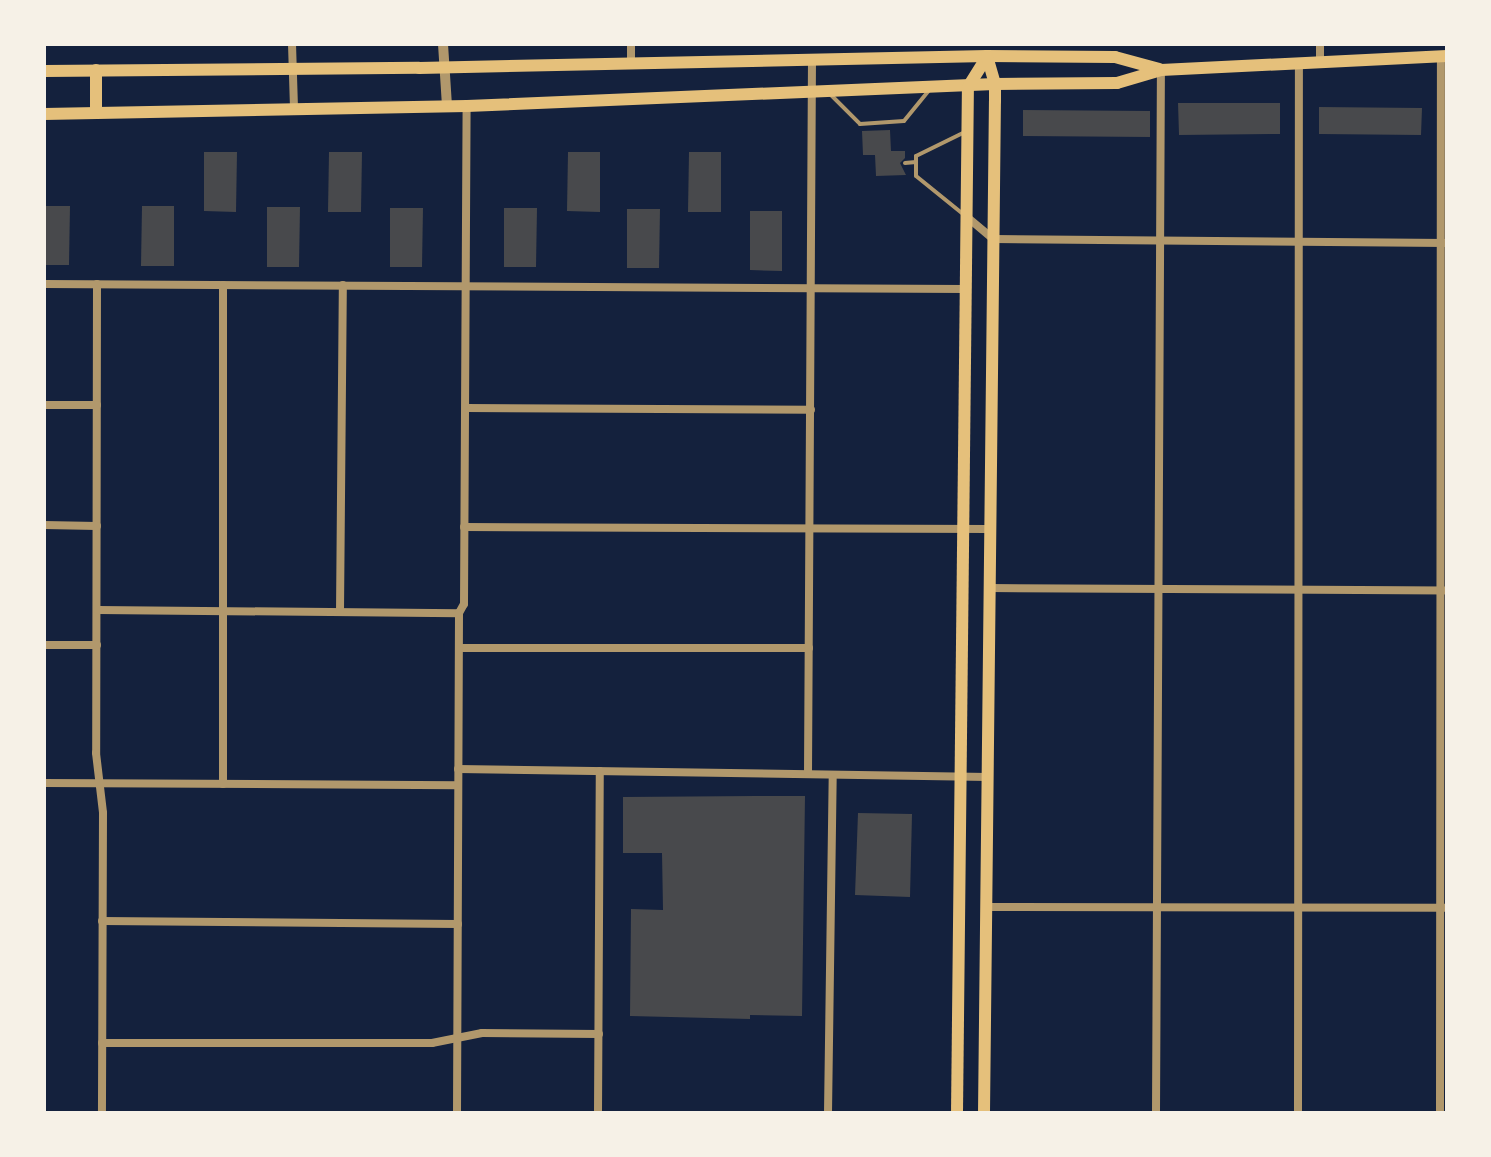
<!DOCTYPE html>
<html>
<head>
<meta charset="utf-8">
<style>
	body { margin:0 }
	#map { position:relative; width:1491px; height:1157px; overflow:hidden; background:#14213d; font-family:"Exo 2",sans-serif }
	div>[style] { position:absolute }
	.building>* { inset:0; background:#48494c }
	.service>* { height:4px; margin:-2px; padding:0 2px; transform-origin:2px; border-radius:2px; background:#b1986c }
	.minor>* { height:8px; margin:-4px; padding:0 4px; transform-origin:4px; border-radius:4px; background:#b1986c }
	.tertiary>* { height:10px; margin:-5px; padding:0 5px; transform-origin:5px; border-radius:5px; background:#b1986c }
	.primary>* { height:12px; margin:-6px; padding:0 6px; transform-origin:6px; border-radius:6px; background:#e5c07b }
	span { translate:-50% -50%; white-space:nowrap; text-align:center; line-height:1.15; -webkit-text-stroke:8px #f6f1e7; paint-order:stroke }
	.frame { position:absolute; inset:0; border:46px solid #f6f1e7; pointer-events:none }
</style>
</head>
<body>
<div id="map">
	<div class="building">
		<i style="clip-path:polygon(1178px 103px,1280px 103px,1280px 134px,1179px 135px)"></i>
		<i style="clip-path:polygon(1319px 107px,1422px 108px,1421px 135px,1319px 134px)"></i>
		<i style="clip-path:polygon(1023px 110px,1150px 111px,1150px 137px,1023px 136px)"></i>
		<i style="clip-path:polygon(890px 130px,891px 151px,905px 151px,905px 158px,900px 163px,906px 175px,876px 176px,875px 155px,863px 155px,862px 131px)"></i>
		<i style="clip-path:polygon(204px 152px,237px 152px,236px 212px,204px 211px)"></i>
		<i style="clip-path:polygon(329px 152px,362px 152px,361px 212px,328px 212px)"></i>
		<i style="clip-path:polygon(568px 152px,600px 152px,600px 212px,567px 211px)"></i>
		<i style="clip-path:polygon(689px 152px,721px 152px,721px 212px,688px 212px)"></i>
		<i style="clip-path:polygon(44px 206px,70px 206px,69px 265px,44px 265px)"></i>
		<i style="clip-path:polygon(142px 206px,174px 206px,174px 266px,141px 266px)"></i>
		<i style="clip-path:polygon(267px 207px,300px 207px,299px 267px,267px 267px)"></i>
		<i style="clip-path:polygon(390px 208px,423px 208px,422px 267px,390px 267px)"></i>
		<i style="clip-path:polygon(504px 208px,537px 208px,536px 267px,504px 267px)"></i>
		<i style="clip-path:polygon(627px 209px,660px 209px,659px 268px,627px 268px)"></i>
		<i style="clip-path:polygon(750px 211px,782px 211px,782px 271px,750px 270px)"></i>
		<i style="clip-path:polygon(756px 796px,805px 796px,802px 1016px,750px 1015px,750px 1019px,630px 1016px,631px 909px,663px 910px,662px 853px,623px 853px,623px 797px)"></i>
		<i style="clip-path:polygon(858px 813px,912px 814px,910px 897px,855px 895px)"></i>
	</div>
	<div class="service">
		<i style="left:830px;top:94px;width:42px;rotate:45deg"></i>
		<i style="left:860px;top:124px;width:44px;rotate:-3.9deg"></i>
		<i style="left:904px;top:121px;width:41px;rotate:-50.9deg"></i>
		<i style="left:905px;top:163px;width:11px;rotate:-5deg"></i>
		<i style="left:963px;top:214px;width:60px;rotate:-141deg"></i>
		<i style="left:916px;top:176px;width:20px;rotate:-90deg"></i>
		<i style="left:916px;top:156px;width:55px;rotate:-26.1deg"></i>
	</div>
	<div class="minor">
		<i style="left:292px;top:44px;width:65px;rotate:88.2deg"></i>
		<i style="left:631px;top:44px;width:18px;rotate:90deg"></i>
		<i style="left:1320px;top:44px;width:16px;rotate:90deg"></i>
		<i style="left:967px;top:217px;width:34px;rotate:40deg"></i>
		<i style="left:993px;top:239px;width:453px;rotate:0.5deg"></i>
		<i style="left:44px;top:284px;width:922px;rotate:0.31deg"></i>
		<i style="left:97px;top:284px;width:469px;rotate:90.1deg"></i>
		<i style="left:96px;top:753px;width:60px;rotate:83.3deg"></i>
		<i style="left:103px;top:813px;width:300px;rotate:90.2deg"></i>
		<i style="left:223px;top:285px;width:499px;rotate:90deg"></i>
		<i style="left:44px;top:405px;width:53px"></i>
		<i style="left:466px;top:408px;width:345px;rotate:0.3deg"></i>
		<i style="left:44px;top:525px;width:53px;rotate:1.1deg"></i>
		<i style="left:464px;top:527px;width:526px;rotate:0.22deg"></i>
		<i style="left:989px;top:588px;width:458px;rotate:0.3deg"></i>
		<i style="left:98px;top:610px;width:361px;rotate:0.5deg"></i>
		<i style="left:340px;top:612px;width:327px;rotate:-89.5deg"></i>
		<i style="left:44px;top:645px;width:53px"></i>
		<i style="left:459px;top:648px;width:350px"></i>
		<i style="left:458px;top:769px;width:530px;rotate:0.86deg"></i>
		<i style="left:808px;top:774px;width:715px;rotate:-89.68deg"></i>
		<i style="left:44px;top:783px;width:414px;rotate:0.3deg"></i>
		<i style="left:986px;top:907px;width:461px;rotate:0.1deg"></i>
		<i style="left:102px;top:921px;width:356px;rotate:0.5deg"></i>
		<i style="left:102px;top:1043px;width:330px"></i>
		<i style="left:432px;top:1043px;width:51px;rotate:-11.3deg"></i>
		<i style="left:482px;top:1033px;width:117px;rotate:0.5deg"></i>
		<i style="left:457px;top:1113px;width:500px;rotate:-89.77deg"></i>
		<i style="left:459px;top:613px;width:10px;rotate:-61deg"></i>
		<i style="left:464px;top:604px;width:498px;rotate:-89.7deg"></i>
		<i style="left:598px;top:1113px;width:342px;rotate:-89.7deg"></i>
		<i style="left:828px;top:1113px;width:338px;rotate:-89.2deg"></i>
		<i style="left:1156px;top:1113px;width:1043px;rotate:-89.73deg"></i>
		<i style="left:1298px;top:1113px;width:1051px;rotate:-89.95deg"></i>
		<i style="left:1440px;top:1113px;width:1056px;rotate:-89.95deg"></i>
	</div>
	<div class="tertiary">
		<i style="left:443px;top:44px;width:62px;rotate:86.3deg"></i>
	</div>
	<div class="primary">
		<i style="left:44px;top:71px;width:375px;rotate:-0.5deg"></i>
		<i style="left:419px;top:68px;width:568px;rotate:-1.21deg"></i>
		<i style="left:987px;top:56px;width:128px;rotate:0.4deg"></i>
		<i style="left:1115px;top:57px;width:46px;rotate:15.3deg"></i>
		<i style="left:96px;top:113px;width:43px;rotate:-90deg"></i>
		<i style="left:44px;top:114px;width:423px;rotate:-1.1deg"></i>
		<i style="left:467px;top:106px;width:528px;rotate:-2.39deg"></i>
		<i style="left:995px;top:84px;width:122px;rotate:-0.5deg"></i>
		<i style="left:1117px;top:83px;width:46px;rotate:-16.5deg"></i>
		<i style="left:1161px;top:70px;width:286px;rotate:-2.8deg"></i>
		<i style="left:957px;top:1113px;width:1026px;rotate:-89.39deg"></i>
		<i style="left:968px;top:87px;width:36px;rotate:-58deg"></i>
		<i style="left:984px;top:1113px;width:1012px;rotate:-89.38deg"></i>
		<i style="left:995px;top:101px;width:17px;rotate:-90deg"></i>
		<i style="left:995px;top:84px;width:29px;rotate:-106deg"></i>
	</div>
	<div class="frame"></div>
</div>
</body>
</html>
